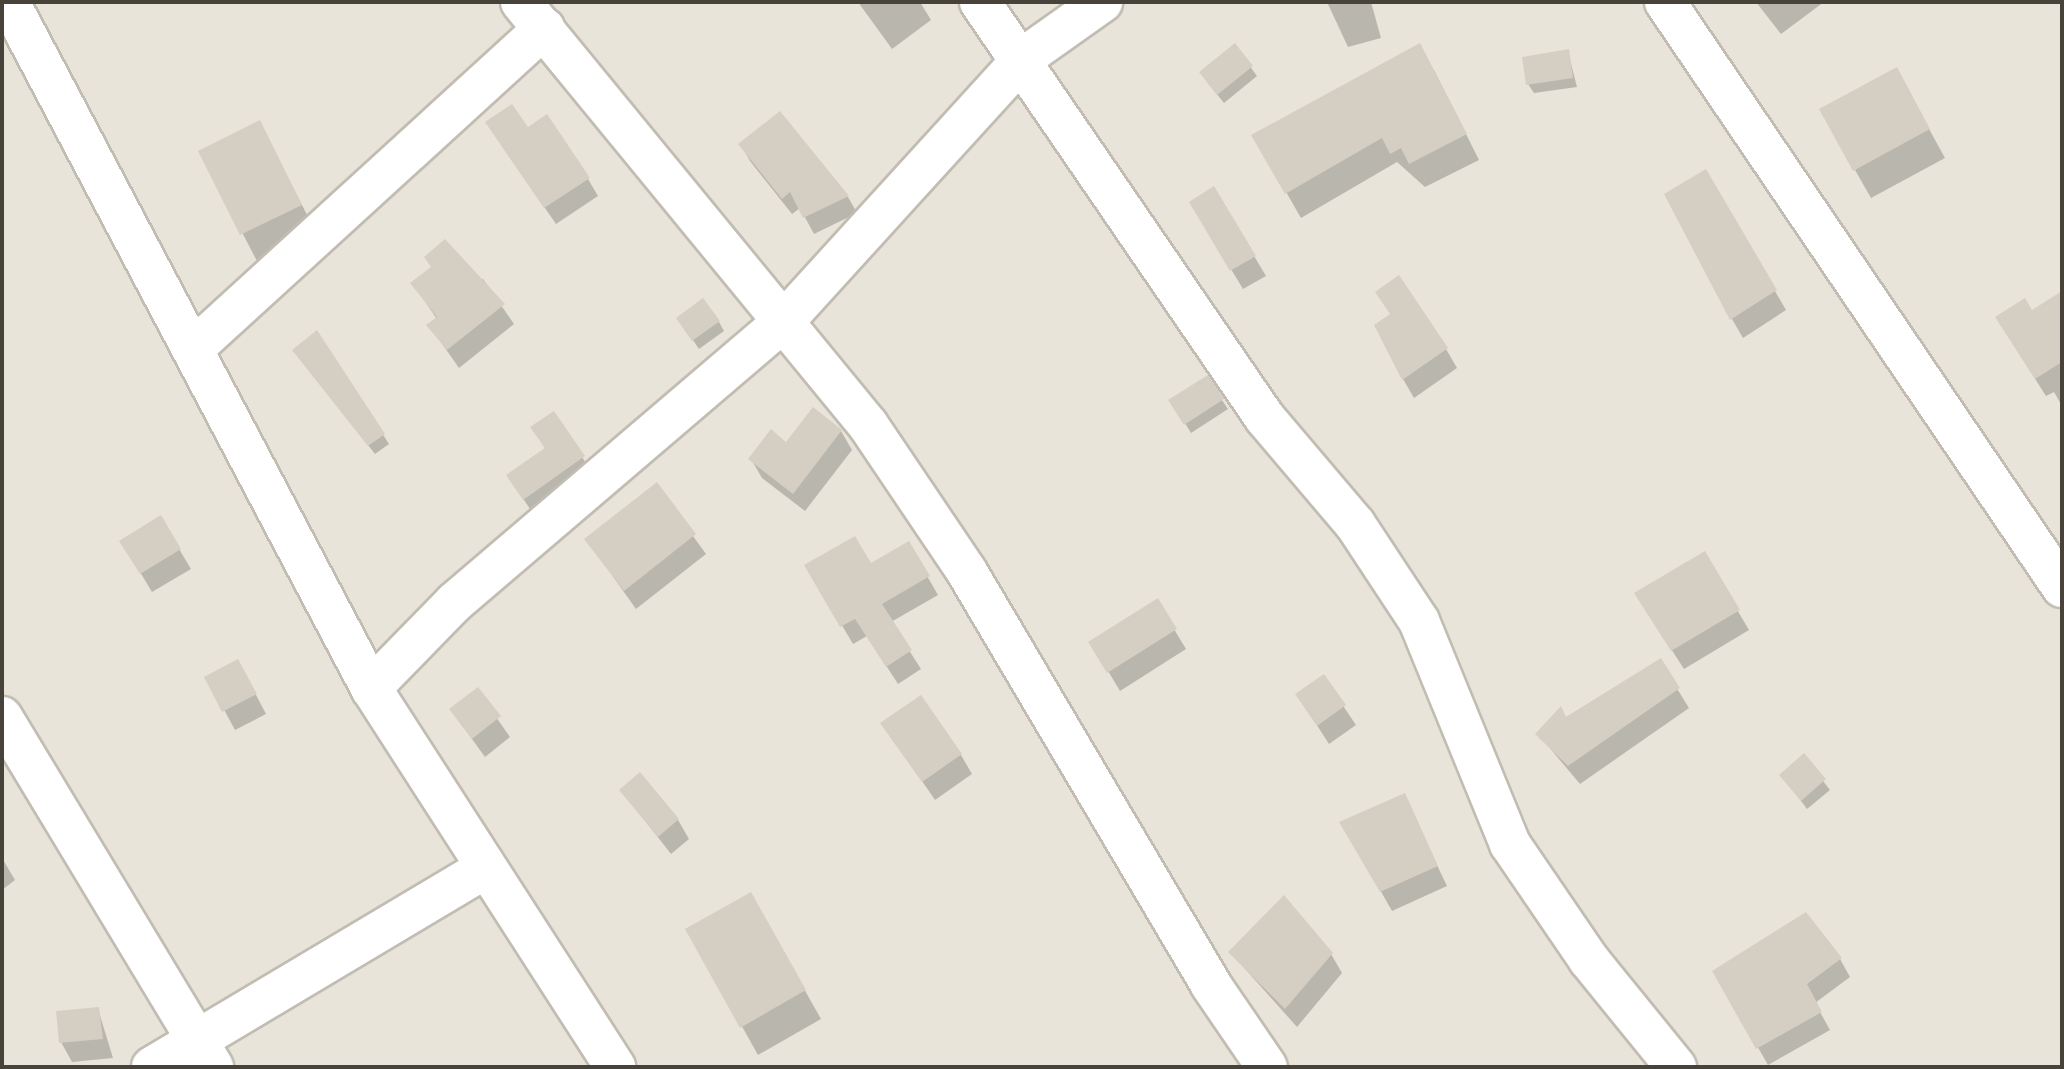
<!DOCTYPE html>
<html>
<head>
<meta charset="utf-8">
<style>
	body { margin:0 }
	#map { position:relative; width:2064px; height:1069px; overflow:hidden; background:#f4f2eb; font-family:Quicksand,sans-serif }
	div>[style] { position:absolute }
	.residential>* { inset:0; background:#e8e4da }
	.shadow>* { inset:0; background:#0003 }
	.building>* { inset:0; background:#d5cec2 }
	.roads { filter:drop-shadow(2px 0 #c2bcb2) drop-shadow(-2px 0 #c2bcb2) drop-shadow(0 2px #c2bcb2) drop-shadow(0 -2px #c2bcb2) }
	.minor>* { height:40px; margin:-20px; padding:0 20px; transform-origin:20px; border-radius:20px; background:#fff }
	span { translate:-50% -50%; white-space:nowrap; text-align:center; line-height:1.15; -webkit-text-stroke:7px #fff; paint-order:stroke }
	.frame { position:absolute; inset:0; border:4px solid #48433a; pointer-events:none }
</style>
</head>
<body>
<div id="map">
	<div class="residential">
		<i style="clip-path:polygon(2px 2px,2062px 2px,2062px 1067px,2px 1067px)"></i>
	</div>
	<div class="shadow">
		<i style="clip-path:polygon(858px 2px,920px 2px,931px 20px,892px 49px)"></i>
		<i style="clip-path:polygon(1327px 2px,1371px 2px,1381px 38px,1348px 47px)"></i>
		<i style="clip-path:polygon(1756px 2px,1824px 2px,1781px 34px)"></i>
		<i style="clip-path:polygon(1235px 46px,1257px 76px,1224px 103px,1207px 82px)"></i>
		<i style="clip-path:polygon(1568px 52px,1577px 87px,1534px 93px,1528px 84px)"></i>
		<i style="clip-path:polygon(1434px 70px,1479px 160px,1425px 187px,1397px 162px,1301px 218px,1254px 136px)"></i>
		<i style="clip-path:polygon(1912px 98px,1945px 158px,1871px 198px,1855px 170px)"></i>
		<i style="clip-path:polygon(780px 114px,848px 197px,857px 213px,814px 234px,800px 208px,792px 214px,750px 161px,741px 145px)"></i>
		<i style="clip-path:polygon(259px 122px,317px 234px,258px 263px,200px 152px)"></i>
		<i style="clip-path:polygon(528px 130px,588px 179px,598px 196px,556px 224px,498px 140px)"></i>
		<i style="clip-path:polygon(1706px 172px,1786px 310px,1743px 338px,1732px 319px)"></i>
		<i style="clip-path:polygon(1214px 189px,1266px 276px,1243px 289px,1191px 203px)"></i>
		<i style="clip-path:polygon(483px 279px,514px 324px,459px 368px,429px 325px,437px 319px,413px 284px)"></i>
		<i style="clip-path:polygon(2062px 293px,2062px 406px,2054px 392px,2046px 396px,2008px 336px)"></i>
		<i style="clip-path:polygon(719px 322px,724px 331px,699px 349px,684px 327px)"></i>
		<i style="clip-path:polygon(317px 332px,389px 444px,375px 454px,294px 351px)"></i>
		<i style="clip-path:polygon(1446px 349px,1457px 368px,1414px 398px,1403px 379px)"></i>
		<i style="clip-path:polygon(1207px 378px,1228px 409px,1191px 433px,1171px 400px)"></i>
		<i style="clip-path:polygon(554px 414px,595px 477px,536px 518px,508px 476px,546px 450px,533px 428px)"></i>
		<i style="clip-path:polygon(841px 431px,852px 450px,805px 511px,762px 478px,751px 459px)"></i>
		<i style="clip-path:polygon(656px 485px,706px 554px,636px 609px,587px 540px)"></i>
		<i style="clip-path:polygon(160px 517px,191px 569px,152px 592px,122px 542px)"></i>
		<i style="clip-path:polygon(908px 543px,938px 595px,891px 622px,921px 669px,898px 684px,867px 636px,853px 644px,807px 566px,870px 566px)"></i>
		<i style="clip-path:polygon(1704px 554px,1749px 630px,1684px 669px,1648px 613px)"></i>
		<i style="clip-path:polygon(1157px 601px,1186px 649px,1120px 691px,1102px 661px)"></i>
		<i style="clip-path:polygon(1660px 661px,1689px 708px,1580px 784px,1538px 734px)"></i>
		<i style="clip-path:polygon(1323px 676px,1356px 725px,1329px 744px,1309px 713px)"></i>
		<i style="clip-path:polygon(207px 678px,248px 680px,266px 714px,235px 730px)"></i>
		<i style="clip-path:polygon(477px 690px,510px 737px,485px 757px,451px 710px)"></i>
		<i style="clip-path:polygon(883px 724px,961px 755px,972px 774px,935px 800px)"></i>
		<i style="clip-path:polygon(1804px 756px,1830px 790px,1807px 809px,1782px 775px)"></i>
		<i style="clip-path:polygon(621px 790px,678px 820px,689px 839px,671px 854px)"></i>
		<i style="clip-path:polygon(1404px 796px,1447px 886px,1392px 911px,1342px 823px)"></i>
		<i style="clip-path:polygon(2px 858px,15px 880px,2px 890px)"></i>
		<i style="clip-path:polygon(751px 895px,821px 1019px,758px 1055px,688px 930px)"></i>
		<i style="clip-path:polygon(1230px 952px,1331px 954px,1342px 973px,1297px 1027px)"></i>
		<i style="clip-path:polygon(1840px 959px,1850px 977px,1815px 1003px,1830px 1030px,1768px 1065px,1715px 972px)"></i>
		<i style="clip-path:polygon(98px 1009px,113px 1058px,72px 1062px,61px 1042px)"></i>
	</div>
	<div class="building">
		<i style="clip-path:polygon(1235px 43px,1253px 66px,1217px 95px,1199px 72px)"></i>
		<i style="clip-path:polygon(1420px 43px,1467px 134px,1409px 164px,1401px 148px,1390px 154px,1382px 138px,1285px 194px,1251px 135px)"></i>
		<i style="clip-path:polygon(1569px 49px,1573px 78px,1526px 85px,1522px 57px)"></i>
		<i style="clip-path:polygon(1897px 67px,1930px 129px,1853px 171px,1819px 109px)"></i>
		<i style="clip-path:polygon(512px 104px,528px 127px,547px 114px,590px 178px,544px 208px,485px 122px)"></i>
		<i style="clip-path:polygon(780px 111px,849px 196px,803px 218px,790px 192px,782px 199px,738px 144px)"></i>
		<i style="clip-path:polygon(260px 120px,302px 205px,240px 235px,198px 151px)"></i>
		<i style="clip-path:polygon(1706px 169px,1777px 290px,1730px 320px,1664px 194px)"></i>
		<i style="clip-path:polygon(1214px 186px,1256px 256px,1230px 271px,1189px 202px)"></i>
		<i style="clip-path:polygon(445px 239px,505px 304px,447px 350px,426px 325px,437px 317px,410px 283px,431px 267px,424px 257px)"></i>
		<i style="clip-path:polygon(1399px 275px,1448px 348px,1402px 380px,1374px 325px,1390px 314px,1375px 292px)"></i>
		<i style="clip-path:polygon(2062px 291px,2062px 362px,2035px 379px,1995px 317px,2025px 298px,2032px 310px)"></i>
		<i style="clip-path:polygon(703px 298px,720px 321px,692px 341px,676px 318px)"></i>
		<i style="clip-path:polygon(317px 330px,385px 434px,368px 446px,292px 350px)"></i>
		<i style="clip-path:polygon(1208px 375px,1224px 399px,1184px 425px,1168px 400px)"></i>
		<i style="clip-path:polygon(813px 407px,842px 430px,793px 494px,748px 459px,771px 429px,786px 442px)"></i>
		<i style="clip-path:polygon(554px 411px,585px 456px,523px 500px,506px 475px,545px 448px,530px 427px)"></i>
		<i style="clip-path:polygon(657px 482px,696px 534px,624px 591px,584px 539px)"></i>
		<i style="clip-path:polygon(161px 515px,181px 549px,140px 574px,119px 541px)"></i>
		<i style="clip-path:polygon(855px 536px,871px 563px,909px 541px,930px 576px,882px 604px,912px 650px,886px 667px,855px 619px,840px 627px,804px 565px)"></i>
		<i style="clip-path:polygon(1705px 551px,1740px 610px,1671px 651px,1634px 593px)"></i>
		<i style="clip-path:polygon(1158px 598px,1177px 629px,1107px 673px,1088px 642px)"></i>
		<i style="clip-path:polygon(1661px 658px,1680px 688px,1568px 766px,1535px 734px,1561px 706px,1566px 717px)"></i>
		<i style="clip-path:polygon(238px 659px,257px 694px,222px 712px,204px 677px)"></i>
		<i style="clip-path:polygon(1324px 674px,1346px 705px,1317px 726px,1295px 694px)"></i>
		<i style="clip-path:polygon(478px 687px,501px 716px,472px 739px,449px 709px)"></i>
		<i style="clip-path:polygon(921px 695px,962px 754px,922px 782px,880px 723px)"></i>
		<i style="clip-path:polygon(1804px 753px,1826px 779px,1801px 801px,1779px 775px)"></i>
		<i style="clip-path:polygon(640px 772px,679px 819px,658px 837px,619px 790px)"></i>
		<i style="clip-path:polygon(1405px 793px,1438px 866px,1380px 892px,1339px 822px)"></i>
		<i style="clip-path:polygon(751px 892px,806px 990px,740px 1028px,685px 929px)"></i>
		<i style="clip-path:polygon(1284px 895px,1333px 953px,1285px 1009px,1228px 952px)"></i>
		<i style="clip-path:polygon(1806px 912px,1842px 958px,1807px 984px,1822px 1012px,1756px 1049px,1712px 971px)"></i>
		<i style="clip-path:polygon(99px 1007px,103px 1039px,59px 1043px,56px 1011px)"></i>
	</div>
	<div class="roads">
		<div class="minor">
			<i style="left:9px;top:2px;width:776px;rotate:62.18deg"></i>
			<i style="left:371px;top:688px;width:120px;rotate:-45.7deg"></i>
			<i style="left:455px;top:602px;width:434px;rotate:-40.5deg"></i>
			<i style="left:785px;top:320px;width:354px;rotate:-47.7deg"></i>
			<i style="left:1023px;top:58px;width:97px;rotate:-35.3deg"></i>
			<i style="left:521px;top:2px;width:547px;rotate:50.64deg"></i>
			<i style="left:868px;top:425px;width:177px;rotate:56deg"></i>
			<i style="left:967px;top:572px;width:480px;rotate:59.4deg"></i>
			<i style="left:1211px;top:985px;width:99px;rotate:55.7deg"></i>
			<i style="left:980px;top:2px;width:504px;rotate:55.59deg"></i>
			<i style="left:1265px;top:418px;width:139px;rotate:49.7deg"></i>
			<i style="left:1355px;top:524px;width:116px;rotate:56.6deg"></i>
			<i style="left:1419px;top:621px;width:241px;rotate:67.8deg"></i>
			<i style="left:1510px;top:844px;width:140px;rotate:55.7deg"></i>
			<i style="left:1589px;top:960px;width:138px;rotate:50.9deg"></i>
			<i style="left:1665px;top:2px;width:707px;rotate:55.84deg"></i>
			<i style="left:195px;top:347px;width:473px;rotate:-42.4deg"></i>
			<i style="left:371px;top:688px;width:451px;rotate:57.2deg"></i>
			<i style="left:2px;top:717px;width:409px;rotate:58.9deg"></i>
			<i style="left:152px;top:1067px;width:385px;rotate:-30.8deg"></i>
		</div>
	</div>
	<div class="frame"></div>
</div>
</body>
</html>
